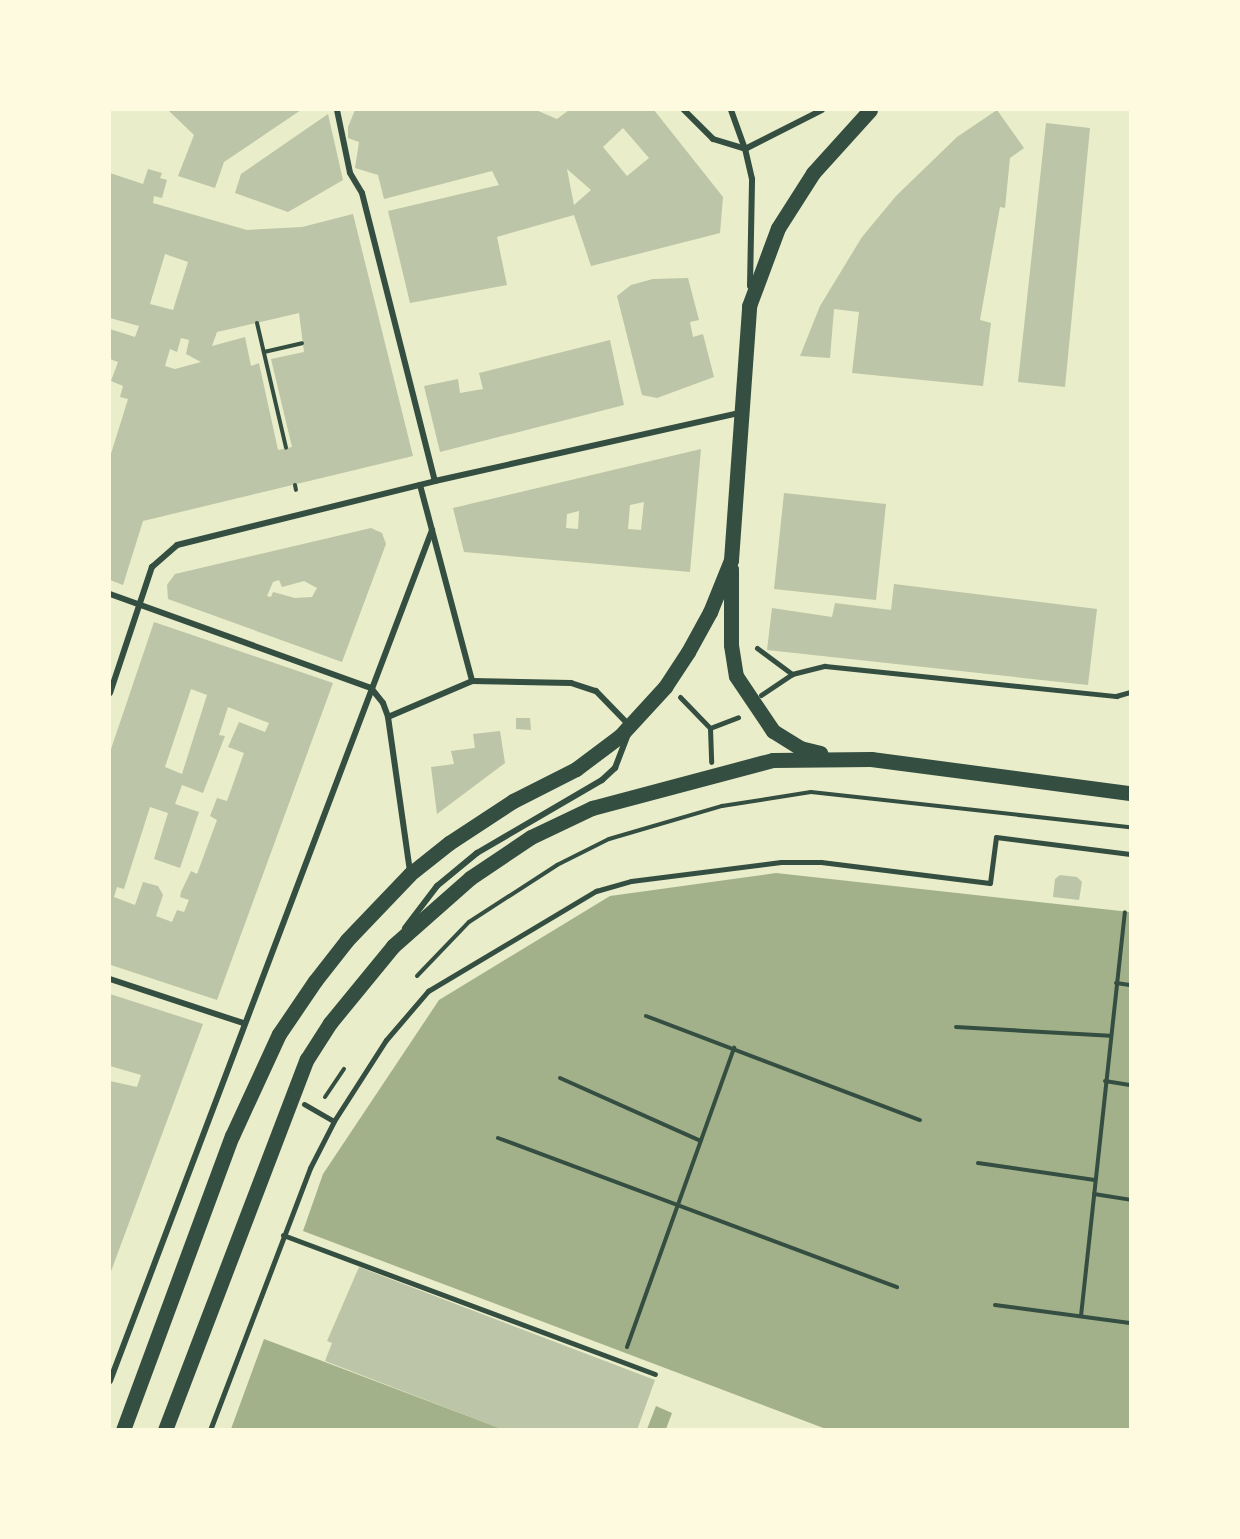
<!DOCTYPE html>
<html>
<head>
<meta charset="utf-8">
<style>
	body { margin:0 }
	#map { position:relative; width:1240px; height:1539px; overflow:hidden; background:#e9edc9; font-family:Overpass,sans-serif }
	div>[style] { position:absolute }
	.water>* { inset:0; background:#a3b18a }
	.building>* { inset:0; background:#bcc5a7 }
	.path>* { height:4px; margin:-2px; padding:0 2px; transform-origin:2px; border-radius:2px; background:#344e41 }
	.pedestrian>* { height:5px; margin:-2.5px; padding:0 2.5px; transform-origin:2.5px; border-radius:2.5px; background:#344e41 }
	.minor>* { height:6px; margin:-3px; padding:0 3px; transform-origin:3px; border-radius:3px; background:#344e41 }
	.primary>* { height:15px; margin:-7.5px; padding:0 7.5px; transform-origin:7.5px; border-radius:7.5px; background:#344e41 }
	span { translate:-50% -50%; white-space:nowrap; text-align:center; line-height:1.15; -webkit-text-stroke:6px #fefae0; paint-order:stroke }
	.frame { position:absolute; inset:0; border:111px solid #fefae0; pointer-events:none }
</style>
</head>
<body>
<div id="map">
	<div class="water">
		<i style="clip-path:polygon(776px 873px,1130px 912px,1130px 1429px,826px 1429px,303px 1231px,323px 1174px,439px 1000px,610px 896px)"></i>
		<i style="clip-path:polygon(264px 1339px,502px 1429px,231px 1429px)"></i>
		<i style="clip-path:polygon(656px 1406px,672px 1413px,666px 1429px,647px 1429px)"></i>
	</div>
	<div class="building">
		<i style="clip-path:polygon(168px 110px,301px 110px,224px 162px,215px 188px,178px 176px,194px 135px)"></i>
		<i style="clip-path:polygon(evenodd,355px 110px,536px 110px,557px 119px,569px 110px,654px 110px,723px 197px,720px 233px,591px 266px,574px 215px,497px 237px,507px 285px,410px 303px,388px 211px,499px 185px,492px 171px,384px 199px,378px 175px,355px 168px,359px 142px,348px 138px,348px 127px,355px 110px,623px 128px,649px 158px,627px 176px,603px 147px,623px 128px,355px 110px,567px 169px,591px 190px,574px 205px,567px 169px)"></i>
		<i style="clip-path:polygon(997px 110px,1024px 148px,1010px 158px,1005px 208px,1000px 207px,980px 320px,991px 323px,983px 386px,852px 373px,859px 312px,834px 309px,830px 358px,800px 356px,820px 306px,862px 237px,896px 196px,957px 137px)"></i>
		<i style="clip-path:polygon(328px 114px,343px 180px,288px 212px,235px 193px,241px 174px)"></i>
		<i style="clip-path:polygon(1046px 123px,1090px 128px,1065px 387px,1018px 382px)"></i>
		<i style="clip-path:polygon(evenodd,148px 169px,162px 173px,160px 178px,167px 180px,162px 198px,154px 196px,153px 203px,247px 230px,302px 227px,353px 214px,413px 456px,143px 521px,123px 585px,110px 580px,110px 457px,128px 399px,120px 397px,123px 386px,111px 381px,118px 362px,110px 359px,110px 329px,135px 337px,139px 326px,110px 318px,110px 173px,143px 184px,148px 169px,165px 254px,188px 262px,173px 310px,150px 304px,165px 254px,148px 169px,299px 313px,304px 352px,271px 359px,292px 447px,278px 450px,259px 363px,251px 366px,245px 337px,212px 346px,217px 332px,299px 313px,148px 169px,181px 338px,189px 340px,186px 354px,201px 362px,175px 369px,165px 366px,170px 349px,177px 352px,181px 338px)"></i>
		<i style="clip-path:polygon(688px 278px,699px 320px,690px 322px,693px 337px,703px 334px,714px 377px,657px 398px,642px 395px,617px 296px,631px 285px,653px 279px)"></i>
		<i style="clip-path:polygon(610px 340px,624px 405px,440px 452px,424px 386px,458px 379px,460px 393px,483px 389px,479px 373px)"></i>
		<i style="clip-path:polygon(evenodd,701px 449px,690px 572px,464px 552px,453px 508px,701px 449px,644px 502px,641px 530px,628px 529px,630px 505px,644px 502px,701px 449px,579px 511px,578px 529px,566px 528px,567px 514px,579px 511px)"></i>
		<i style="clip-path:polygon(784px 493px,886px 504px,876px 600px,774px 589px)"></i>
		<i style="clip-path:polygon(evenodd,371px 528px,382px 533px,386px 544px,342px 662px,168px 599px,167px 585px,175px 574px,371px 528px,279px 580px,282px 587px,304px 581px,317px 588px,312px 597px,295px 598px,273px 592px,271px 597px,267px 596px,273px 582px,279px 580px)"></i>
		<i style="clip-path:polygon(894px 584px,1097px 609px,1088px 685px,767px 650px,772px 608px,832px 617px,835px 603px,891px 610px)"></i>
		<i style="clip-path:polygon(evenodd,154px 622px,333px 683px,217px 1000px,111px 965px,110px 960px,110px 752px,154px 622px,191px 689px,207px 695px,182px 774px,165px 767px,191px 689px,154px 622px,228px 707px,269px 723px,265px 732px,239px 722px,228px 747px,244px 753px,227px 801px,217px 798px,210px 816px,217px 820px,197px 874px,191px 871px,181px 892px,180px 897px,189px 900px,184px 912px,177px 910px,172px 922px,156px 916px,163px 895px,158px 886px,143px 882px,135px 905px,114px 897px,117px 887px,124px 889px,150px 807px,168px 813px,154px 859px,180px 868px,199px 812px,175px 804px,182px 785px,203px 793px,225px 736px,219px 735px,228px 707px)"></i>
		<i style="clip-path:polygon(516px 718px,530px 718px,531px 730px,516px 729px)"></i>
		<i style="clip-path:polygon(500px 731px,505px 763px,437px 814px,431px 767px,454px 764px,451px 751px,475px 748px,473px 734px)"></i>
		<i style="clip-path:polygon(1060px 875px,1077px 877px,1082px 882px,1079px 900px,1053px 897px,1055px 879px)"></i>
		<i style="clip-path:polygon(110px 994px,203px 1024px,110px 1274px,110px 1081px,137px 1087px,141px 1075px,110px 1066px)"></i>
		<i style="clip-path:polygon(359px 1267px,655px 1380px,637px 1430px,504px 1430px,325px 1361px,332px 1343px,327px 1341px)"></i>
	</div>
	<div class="path">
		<i style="left:257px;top:323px;width:128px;rotate:76.9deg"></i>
		<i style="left:264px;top:352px;width:39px;rotate:-13deg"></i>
		<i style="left:295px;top:485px;width:5px;rotate:79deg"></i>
		<i style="left:417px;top:976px;width:75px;rotate:-46.1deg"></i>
		<i style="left:469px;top:922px;width:105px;rotate:-32.9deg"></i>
		<i style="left:557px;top:865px;width:58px;rotate:-26.6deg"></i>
		<i style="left:609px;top:839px;width:118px;rotate:-16.3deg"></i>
		<i style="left:722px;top:806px;width:90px;rotate:-8.9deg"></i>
		<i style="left:811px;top:792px;width:321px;rotate:6.3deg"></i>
		<i style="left:1116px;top:983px;width:14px;rotate:8deg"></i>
		<i style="left:646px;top:1016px;width:293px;rotate:20.8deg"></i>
		<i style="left:956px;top:1027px;width:154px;rotate:3.3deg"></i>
		<i style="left:560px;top:1078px;width:154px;rotate:24.1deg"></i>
		<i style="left:1105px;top:1081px;width:25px;rotate:9deg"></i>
		<i style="left:325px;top:1097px;width:34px;rotate:-56deg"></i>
		<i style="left:498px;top:1138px;width:426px;rotate:20.5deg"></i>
		<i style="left:978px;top:1163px;width:118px;rotate:8.3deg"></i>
		<i style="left:1094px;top:1194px;width:36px;rotate:9deg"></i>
		<i style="left:995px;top:1305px;width:136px;rotate:7.6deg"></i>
		<i style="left:1081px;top:1316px;width:406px;rotate:-83.8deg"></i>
		<i style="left:627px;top:1347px;width:318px;rotate:-70.3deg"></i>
	</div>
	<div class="pedestrian">
		<i style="left:757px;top:648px;width:44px;rotate:36.6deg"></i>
		<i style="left:761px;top:695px;width:37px;rotate:-34deg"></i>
		<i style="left:792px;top:674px;width:34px;rotate:-14deg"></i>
		<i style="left:825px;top:666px;width:293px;rotate:5.9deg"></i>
		<i style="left:1116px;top:696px;width:15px;rotate:-16deg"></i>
		<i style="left:680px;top:697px;width:43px;rotate:45.9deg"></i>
		<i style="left:710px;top:728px;width:34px;rotate:88deg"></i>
		<i style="left:710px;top:728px;width:30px;rotate:-21deg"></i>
		<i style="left:304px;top:1104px;width:34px;rotate:30deg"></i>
		<i style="left:334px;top:1121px;width:96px;rotate:-57.3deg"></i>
		<i style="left:386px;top:1040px;width:65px;rotate:-49.4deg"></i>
		<i style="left:428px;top:991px;width:196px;rotate:-30.8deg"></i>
		<i style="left:596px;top:891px;width:36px;rotate:-16deg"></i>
		<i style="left:631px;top:881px;width:151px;rotate:-7.2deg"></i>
		<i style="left:781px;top:862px;width:40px"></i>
		<i style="left:821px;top:862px;width:170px;rotate:7.1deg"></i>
		<i style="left:990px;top:883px;width:46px;rotate:-82.6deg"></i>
		<i style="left:996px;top:837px;width:135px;rotate:7.2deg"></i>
		<i style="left:283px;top:1235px;width:397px;rotate:20.5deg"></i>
		<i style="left:210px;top:1430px;width:280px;rotate:-69.1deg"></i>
		<i style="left:310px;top:1168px;width:53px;rotate:-62.9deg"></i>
	</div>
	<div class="minor">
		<i style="left:337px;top:110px;width:64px;rotate:78.3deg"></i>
		<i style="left:350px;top:173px;width:23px;rotate:59deg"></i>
		<i style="left:362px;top:193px;width:297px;rotate:75.8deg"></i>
		<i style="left:684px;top:110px;width:41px;rotate:45deg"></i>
		<i style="left:713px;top:139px;width:34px;rotate:17deg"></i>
		<i style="left:731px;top:110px;width:41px;rotate:70.3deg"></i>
		<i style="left:750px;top:286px;width:107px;rotate:-88.9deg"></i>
		<i style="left:752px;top:179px;width:31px;rotate:-103deg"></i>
		<i style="left:745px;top:149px;width:86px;rotate:-26.9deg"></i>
		<i style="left:420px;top:485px;width:203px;rotate:75.1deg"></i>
		<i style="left:110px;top:594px;width:277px;rotate:19.8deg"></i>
		<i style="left:371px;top:688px;width:19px;rotate:51deg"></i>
		<i style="left:383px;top:703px;width:15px;rotate:70deg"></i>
		<i style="left:388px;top:717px;width:156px;rotate:81.9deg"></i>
		<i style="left:110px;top:693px;width:133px;rotate:-71.6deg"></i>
		<i style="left:152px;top:567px;width:33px;rotate:-41deg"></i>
		<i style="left:177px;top:545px;width:266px;rotate:-13.9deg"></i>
		<i style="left:435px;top:481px;width:312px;rotate:-12.6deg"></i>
		<i style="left:388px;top:717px;width:91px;rotate:-23.2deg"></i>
		<i style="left:472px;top:681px;width:99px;rotate:1.2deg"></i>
		<i style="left:571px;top:683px;width:26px;rotate:18deg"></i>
		<i style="left:596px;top:691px;width:46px;rotate:45.9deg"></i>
		<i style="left:405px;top:928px;width:53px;rotate:-52.7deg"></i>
		<i style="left:437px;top:886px;width:52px;rotate:-39.5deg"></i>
		<i style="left:477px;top:853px;width:145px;rotate:-30.3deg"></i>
		<i style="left:602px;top:780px;width:18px;rotate:-43deg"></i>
		<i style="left:615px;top:768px;width:36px;rotate:-69deg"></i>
		<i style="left:110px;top:979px;width:140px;rotate:18.3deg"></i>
		<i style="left:110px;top:1381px;width:910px;rotate:-69.27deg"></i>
	</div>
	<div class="primary">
		<i style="left:731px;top:569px;width:76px;rotate:90deg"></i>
		<i style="left:731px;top:645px;width:31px;rotate:81deg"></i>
		<i style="left:736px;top:676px;width:66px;rotate:56.1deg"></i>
		<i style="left:773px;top:731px;width:32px;rotate:32deg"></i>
		<i style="left:800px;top:748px;width:21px;rotate:14deg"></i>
		<i style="left:123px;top:1430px;width:314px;rotate:-69.7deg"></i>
		<i style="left:232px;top:1136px;width:112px;rotate:-65.3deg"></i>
		<i style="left:279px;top:1034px;width:64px;rotate:-55.8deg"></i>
		<i style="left:315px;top:981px;width:52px;rotate:-52deg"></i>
		<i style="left:347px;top:940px;width:91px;rotate:-46.3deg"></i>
		<i style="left:410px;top:874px;width:50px;rotate:-38.5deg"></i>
		<i style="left:449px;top:843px;width:77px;rotate:-33.3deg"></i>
		<i style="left:513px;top:801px;width:71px;rotate:-26.9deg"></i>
		<i style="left:576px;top:769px;width:55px;rotate:-36.9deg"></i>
		<i style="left:620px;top:736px;width:67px;rotate:-47.4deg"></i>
		<i style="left:665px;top:687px;width:42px;rotate:-56.7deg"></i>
		<i style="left:688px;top:652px;width:46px;rotate:-61.2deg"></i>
		<i style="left:710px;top:612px;width:56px;rotate:-68deg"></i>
		<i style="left:731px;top:560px;width:255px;rotate:-85.9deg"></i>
		<i style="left:749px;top:306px;width:83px;rotate:-69.6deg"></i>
		<i style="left:778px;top:228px;width:65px;rotate:-57.5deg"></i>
		<i style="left:813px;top:173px;width:85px;rotate:-47.9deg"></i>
		<i style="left:165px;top:1430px;width:397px;rotate:-69.1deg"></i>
		<i style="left:307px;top:1059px;width:43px;rotate:-57.4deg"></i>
		<i style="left:330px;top:1023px;width:99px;rotate:-50.7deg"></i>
		<i style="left:393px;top:946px;width:103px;rotate:-41.4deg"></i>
		<i style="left:470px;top:878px;width:73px;rotate:-33.9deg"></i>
		<i style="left:531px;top:837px;width:68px;rotate:-25.4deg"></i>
		<i style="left:592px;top:808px;width:187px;rotate:-14.9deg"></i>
		<i style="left:773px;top:760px;width:98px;rotate:-0.6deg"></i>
		<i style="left:871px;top:759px;width:261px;rotate:7.5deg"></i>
	</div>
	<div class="frame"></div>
</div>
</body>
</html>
